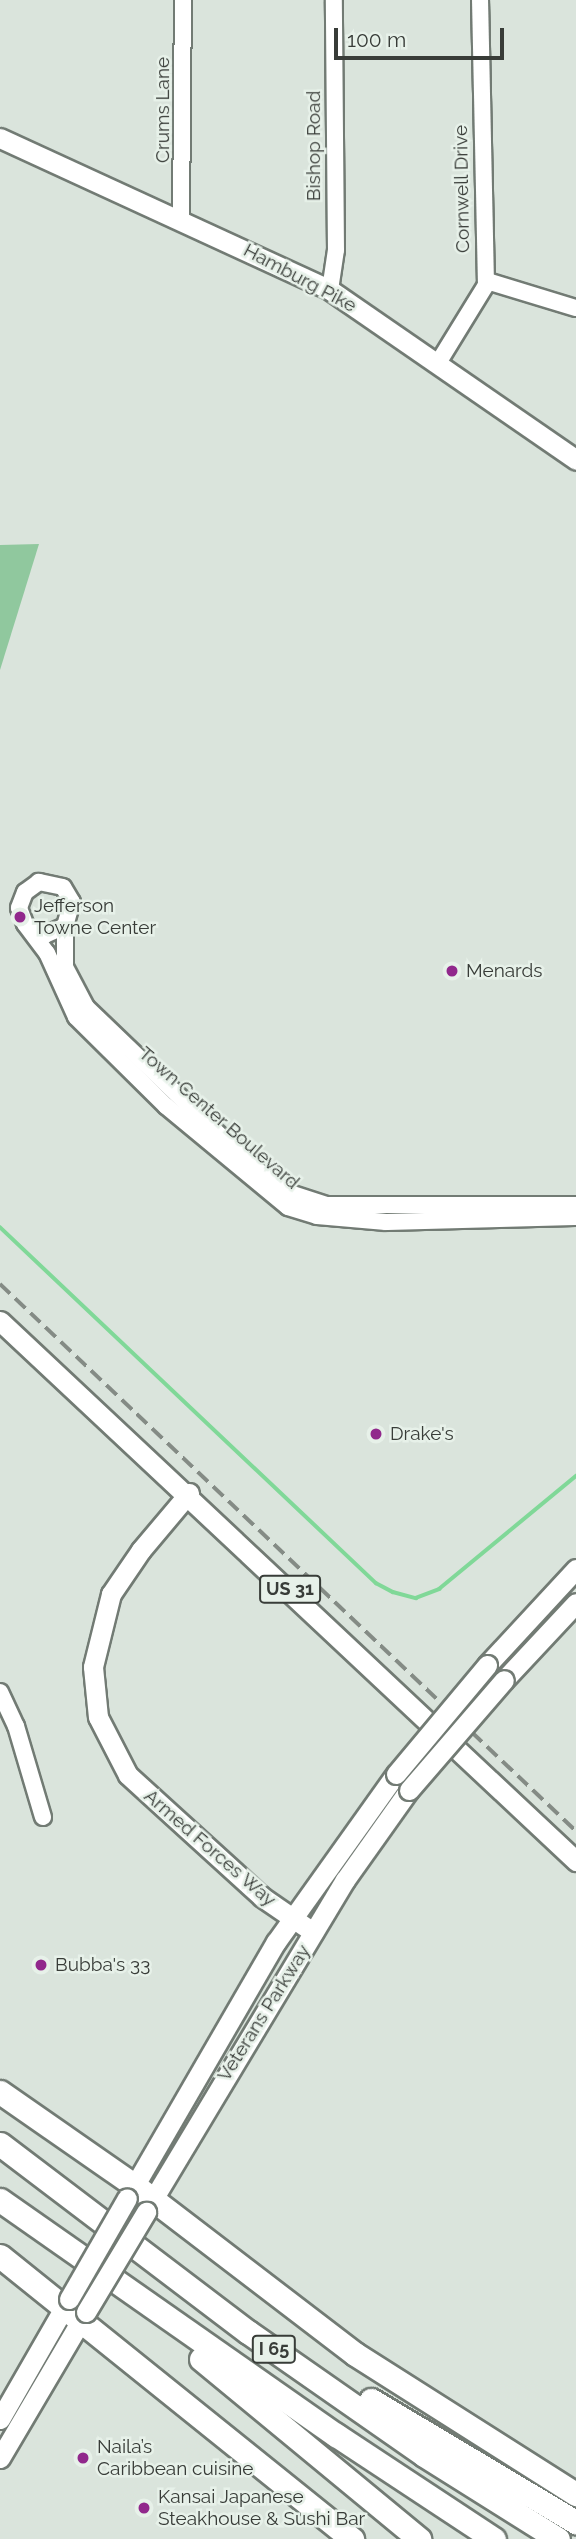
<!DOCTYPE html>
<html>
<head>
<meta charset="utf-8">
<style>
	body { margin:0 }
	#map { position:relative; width:576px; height:2539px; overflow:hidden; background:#dae4dc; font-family:Raleway,sans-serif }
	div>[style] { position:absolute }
	.green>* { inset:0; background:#90c89e }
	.stream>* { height:3.5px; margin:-1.75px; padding:0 1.75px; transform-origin:1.75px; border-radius:1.75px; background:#80d898 }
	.roads { filter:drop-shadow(2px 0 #727b74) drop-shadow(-2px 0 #727b74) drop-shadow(0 2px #727b74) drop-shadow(0 -2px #727b74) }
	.minor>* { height:16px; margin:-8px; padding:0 8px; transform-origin:8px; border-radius:8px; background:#fff }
	.major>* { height:19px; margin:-9.5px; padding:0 9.5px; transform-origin:9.5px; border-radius:9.5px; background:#fff }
	.highway>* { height:23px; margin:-11.5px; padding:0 11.5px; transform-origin:11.5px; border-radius:11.5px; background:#fff }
	.rail>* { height:3.5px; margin-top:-1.75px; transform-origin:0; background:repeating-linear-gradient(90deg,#848b85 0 14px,transparent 0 21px) }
	.bridges { filter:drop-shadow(2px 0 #727b74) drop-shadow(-2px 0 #727b74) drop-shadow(0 2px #727b74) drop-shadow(0 -2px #727b74) }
	.major-bridge>* { height:19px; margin:-9.5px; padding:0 9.5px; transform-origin:9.5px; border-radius:9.5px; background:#fff }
	.dots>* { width:19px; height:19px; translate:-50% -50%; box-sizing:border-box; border:4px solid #e7f1e9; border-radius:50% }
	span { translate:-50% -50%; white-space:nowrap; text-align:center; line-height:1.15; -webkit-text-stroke:5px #e7f1e9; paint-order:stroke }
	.shield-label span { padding:2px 5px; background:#e7f1e9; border:2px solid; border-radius:5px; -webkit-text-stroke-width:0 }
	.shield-label { font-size:18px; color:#383c38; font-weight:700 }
	.street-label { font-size:19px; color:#383c38 }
	.poi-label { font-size:19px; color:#383c38 }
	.left { translate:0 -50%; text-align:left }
	.scale { position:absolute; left:334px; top:28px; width:170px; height:32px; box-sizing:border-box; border:4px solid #383c38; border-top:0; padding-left:9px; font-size:21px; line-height:24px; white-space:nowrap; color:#383c38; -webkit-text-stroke:5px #e7f1e9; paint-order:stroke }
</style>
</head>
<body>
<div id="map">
	<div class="green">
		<i style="clip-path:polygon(39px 544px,22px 599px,0 670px,0 545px)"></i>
	</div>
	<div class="stream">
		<i style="left:0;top:1227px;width:518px;rotate:43.43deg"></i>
		<i style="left:376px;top:1583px;width:19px;rotate:28deg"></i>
		<i style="left:393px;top:1592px;width:24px;rotate:15deg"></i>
		<i style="left:416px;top:1598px;width:25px;rotate:-21deg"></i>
		<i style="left:439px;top:1589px;width:178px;rotate:-39.5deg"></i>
	</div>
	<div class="roads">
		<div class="minor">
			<i style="left:181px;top:220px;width:220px;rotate:-89.5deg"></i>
			<i style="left:487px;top:281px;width:93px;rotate:16.9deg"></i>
			<i style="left:330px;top:290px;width:40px;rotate:-81.5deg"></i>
			<i style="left:336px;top:250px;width:250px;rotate:-90.5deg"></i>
			<i style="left:438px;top:363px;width:92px;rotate:-58.4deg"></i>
			<i style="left:486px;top:285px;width:285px;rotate:-91.2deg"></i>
			<i style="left:65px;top:926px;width:41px;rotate:90deg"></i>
			<i style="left:65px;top:967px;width:45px;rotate:62.3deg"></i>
			<i style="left:86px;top:1007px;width:233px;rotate:43.8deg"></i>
			<i style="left:254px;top:1168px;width:44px;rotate:34.8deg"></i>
			<i style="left:290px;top:1193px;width:38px;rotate:18deg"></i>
			<i style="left:326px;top:1205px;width:250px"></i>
			<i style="left:31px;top:930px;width:15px;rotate:20deg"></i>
			<i style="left:45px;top:935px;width:22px;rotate:-24deg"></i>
			<i style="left:65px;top:926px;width:25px;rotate:-74deg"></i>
			<i style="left:72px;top:902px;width:17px;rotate:-121deg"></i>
			<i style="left:63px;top:887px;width:25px;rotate:-168deg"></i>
			<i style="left:39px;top:882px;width:17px;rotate:144deg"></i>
			<i style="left:25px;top:892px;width:17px;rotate:111deg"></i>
			<i style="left:19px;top:908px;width:17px;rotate:69deg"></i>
			<i style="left:25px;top:924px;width:36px;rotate:53deg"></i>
			<i style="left:47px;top:953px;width:70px;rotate:65.6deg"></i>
			<i style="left:76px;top:1017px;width:127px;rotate:44.7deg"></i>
			<i style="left:166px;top:1106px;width:158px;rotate:39.6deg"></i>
			<i style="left:288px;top:1207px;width:30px;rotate:17deg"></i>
			<i style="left:317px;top:1216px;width:69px;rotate:5deg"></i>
			<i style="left:386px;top:1222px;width:190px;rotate:-1.5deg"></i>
			<i style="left:0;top:1692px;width:38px;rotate:65deg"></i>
			<i style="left:16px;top:1726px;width:95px;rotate:73.5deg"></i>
		</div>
		<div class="major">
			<i style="left:0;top:138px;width:363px;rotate:24.7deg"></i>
			<i style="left:330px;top:290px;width:299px;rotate:34.6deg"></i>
			<i style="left:0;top:1321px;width:790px;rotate:43.15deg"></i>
			<i style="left:189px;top:1493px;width:75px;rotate:130.1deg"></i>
			<i style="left:141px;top:1550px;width:53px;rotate:124.3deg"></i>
			<i style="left:111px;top:1594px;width:75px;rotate:103.9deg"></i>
			<i style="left:93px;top:1667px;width:50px;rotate:84.3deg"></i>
			<i style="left:98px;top:1717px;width:65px;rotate:62.7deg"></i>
			<i style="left:128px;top:1775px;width:181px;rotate:42.3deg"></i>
			<i style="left:262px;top:1897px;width:62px;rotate:34.5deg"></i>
			<i style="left:487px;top:1665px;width:131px;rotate:-47.2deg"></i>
			<i style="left:504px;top:1680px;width:105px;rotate:-46.9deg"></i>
			<i style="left:128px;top:2197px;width:295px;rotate:-59.9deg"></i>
			<i style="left:276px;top:1942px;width:206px;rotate:-54.5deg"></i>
			<i style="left:146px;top:2211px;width:386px;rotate:-59deg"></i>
			<i style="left:345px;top:1880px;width:110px;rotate:-54.6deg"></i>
			<i style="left:0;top:2419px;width:138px;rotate:-60.1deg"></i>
			<i style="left:0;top:2458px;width:169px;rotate:-59.5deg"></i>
		</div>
		<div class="highway">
			<i style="left:0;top:2092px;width:163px;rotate:34.8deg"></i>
			<i style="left:134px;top:2185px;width:278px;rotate:37.4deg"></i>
			<i style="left:355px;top:2354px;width:262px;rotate:32.4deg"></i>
			<i style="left:0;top:2144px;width:311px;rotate:37.2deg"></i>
			<i style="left:248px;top:2332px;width:215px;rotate:34.9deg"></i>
			<i style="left:424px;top:2455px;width:158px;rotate:32.1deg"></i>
			<i style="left:0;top:2200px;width:410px;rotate:35deg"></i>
			<i style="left:336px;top:2435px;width:189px;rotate:33.4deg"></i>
			<i style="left:0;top:2256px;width:452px;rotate:38.8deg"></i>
			<i style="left:201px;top:2359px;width:283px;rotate:39.5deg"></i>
			<i style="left:371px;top:2400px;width:239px;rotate:30.8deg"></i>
		</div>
	</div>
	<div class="rail">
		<i style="left:0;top:1284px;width:794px;rotate:43.52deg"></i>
	</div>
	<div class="bridges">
		<div class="major-bridge">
			<i style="left:396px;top:1774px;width:142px;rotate:-50.1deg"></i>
			<i style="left:409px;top:1790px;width:145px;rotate:-49.2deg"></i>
			<i style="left:69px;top:2299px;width:116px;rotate:-60.1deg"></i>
			<i style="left:86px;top:2312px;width:117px;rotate:-59deg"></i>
		</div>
	</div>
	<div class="dots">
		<i style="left:20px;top:917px;background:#91288c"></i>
		<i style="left:452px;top:971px;background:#91288c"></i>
		<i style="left:376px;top:1434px;background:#91288c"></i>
		<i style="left:41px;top:1965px;background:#91288c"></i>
		<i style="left:83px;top:2458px;background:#91288c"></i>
		<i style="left:144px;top:2508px;background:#91288c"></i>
	</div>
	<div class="shield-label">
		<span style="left:290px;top:1589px">US 31</span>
		<span style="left:274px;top:2349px">I 65</span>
	</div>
	<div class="street-label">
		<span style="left:163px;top:110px;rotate:-90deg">Crums Lane</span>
		<span style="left:314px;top:146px;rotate:-90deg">Bishop Road</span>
		<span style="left:462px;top:189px;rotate:-91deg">Cornwell Drive</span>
		<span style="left:300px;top:278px;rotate:28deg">Hamburg Pike</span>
		<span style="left:219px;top:1118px;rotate:41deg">Town Center Boulevard</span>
		<span style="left:210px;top:1848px;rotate:41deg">Armed Forces Way</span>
		<span style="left:264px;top:2013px;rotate:-58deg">Veterans Parkway</span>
	</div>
	<div class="poi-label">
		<span class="left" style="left:34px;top:917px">Jefferson<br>Towne Center</span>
		<span class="left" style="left:466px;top:971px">Menards</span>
		<span class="left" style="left:390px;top:1434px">Drake's</span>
		<span class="left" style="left:55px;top:1965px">Bubba's 33</span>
		<span class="left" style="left:97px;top:2458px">Naila’s<br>Caribbean cuisine</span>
		<span class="left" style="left:158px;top:2508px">Kansai Japanese<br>Steakhouse &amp; Sushi Bar</span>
	</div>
	<div class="scale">100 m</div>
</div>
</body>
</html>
